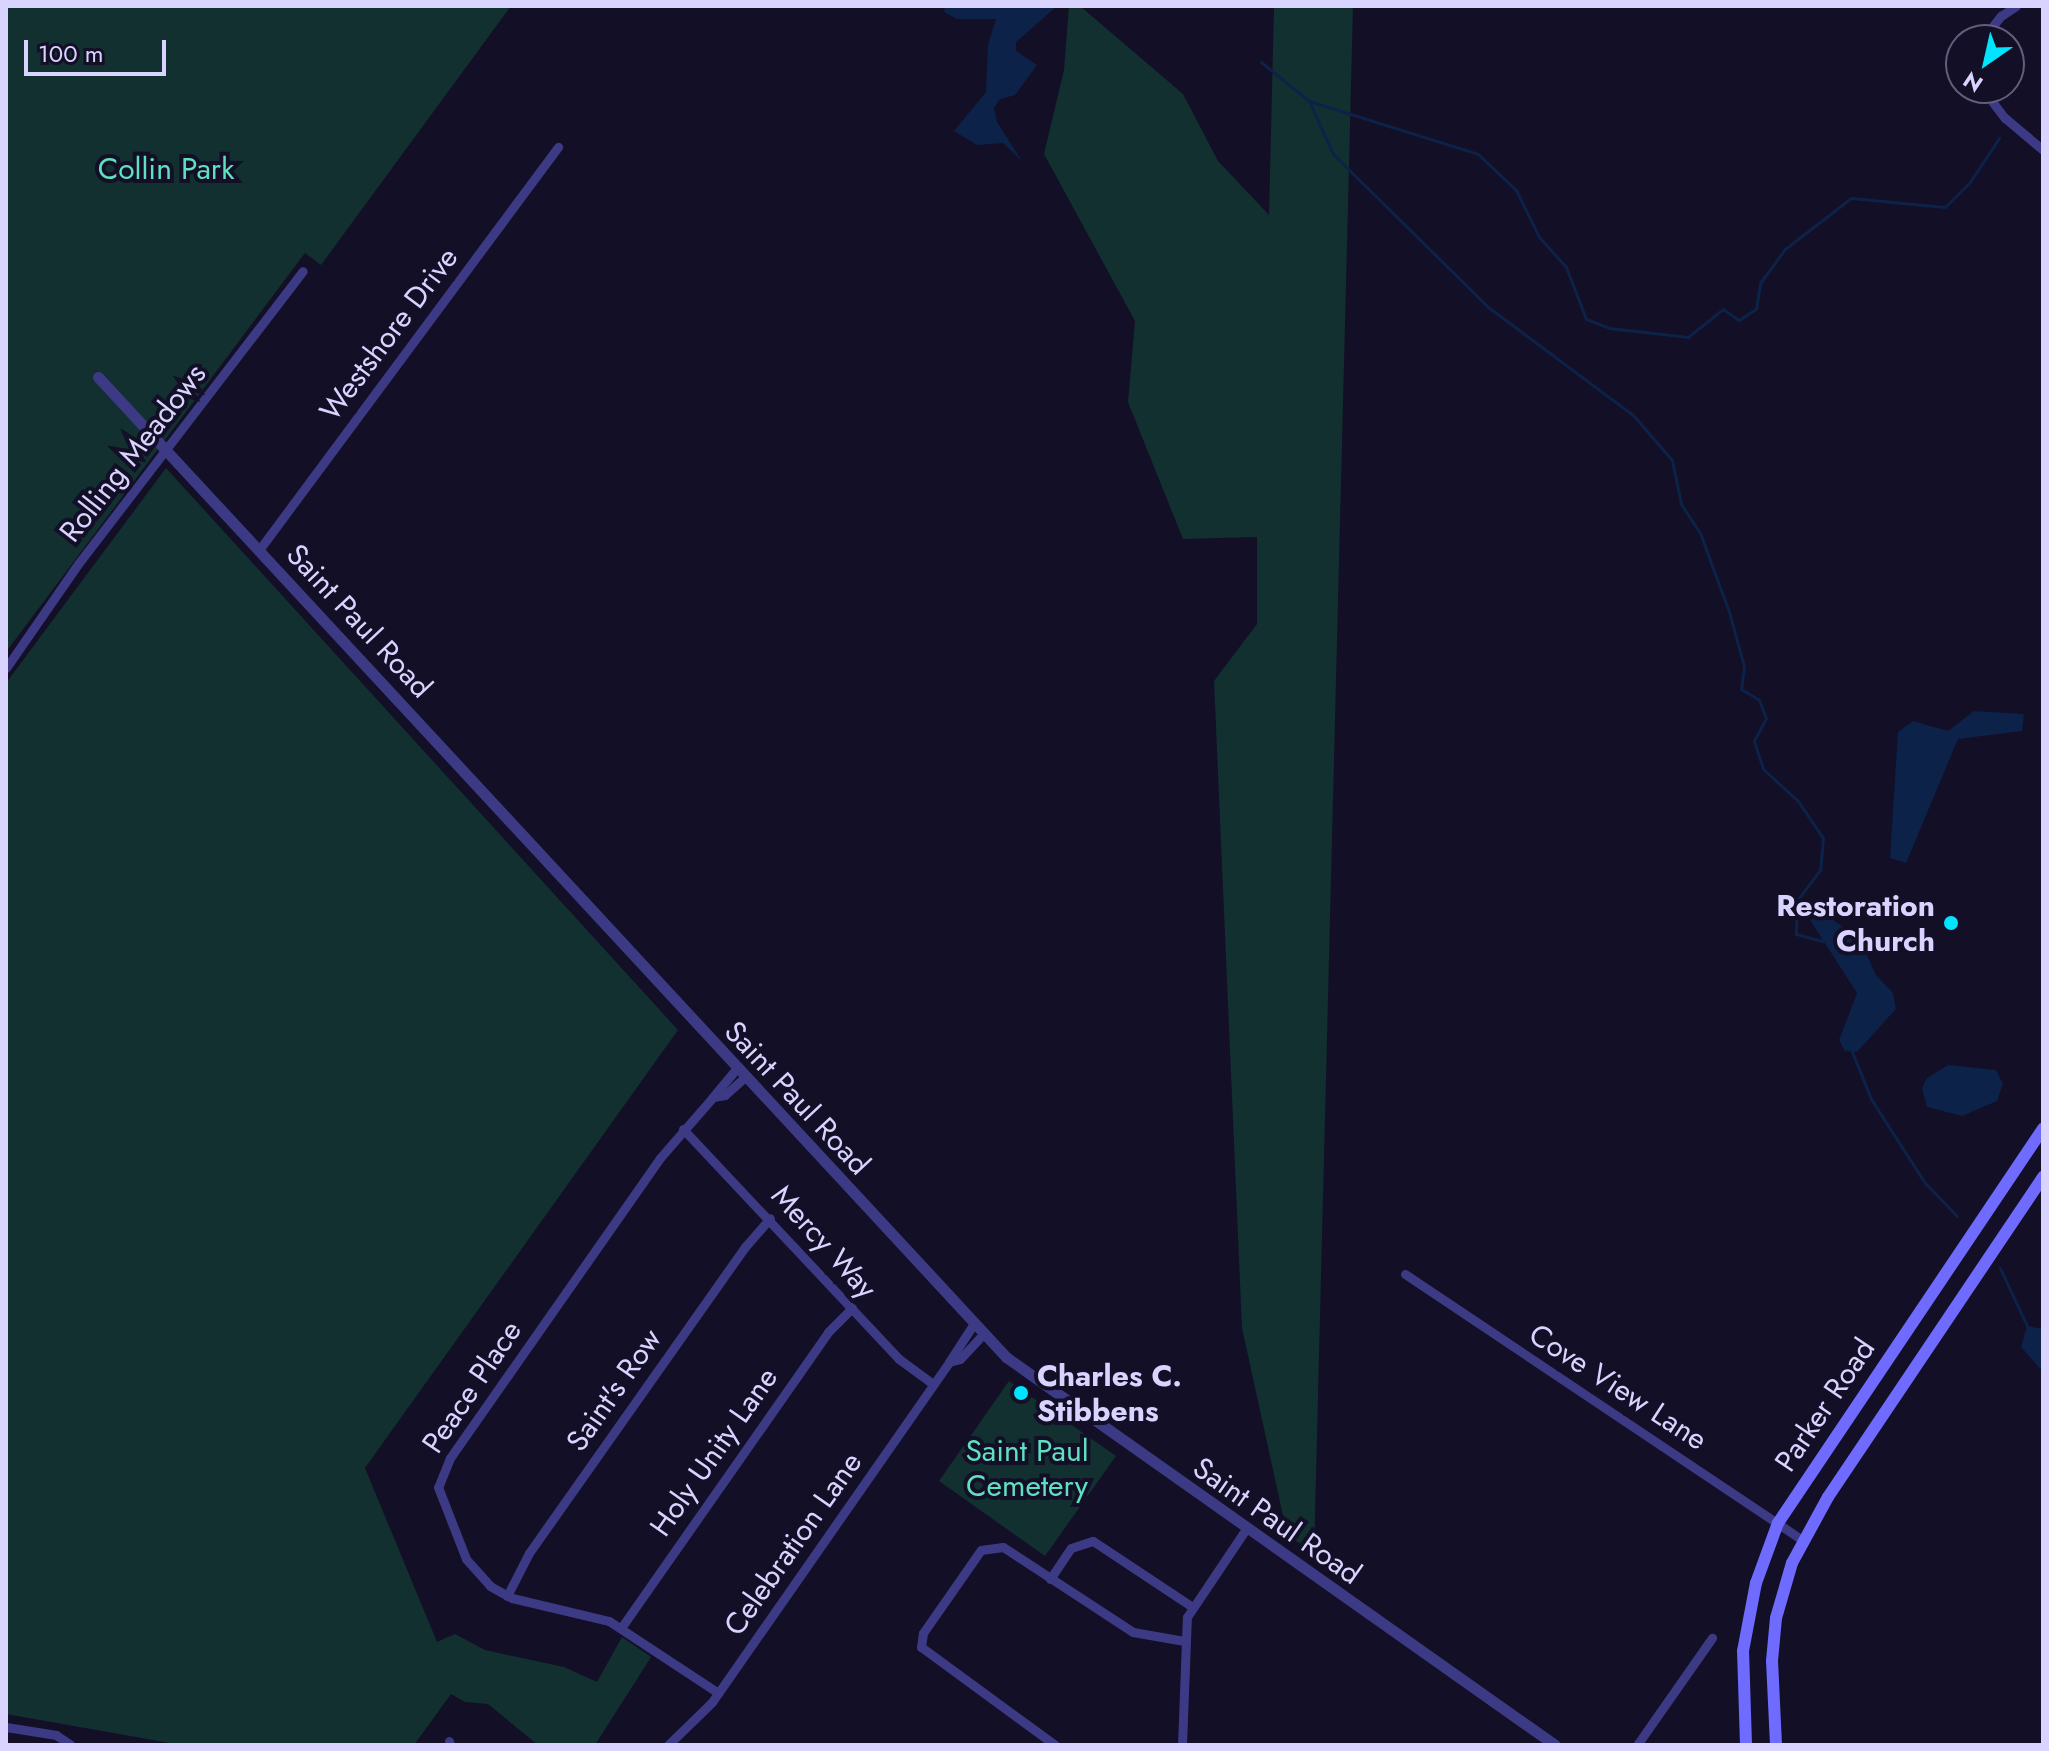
<!DOCTYPE html>
<html>
<head>
<meta charset="utf-8">
<style>
	body { margin:0 }
	#map { position:relative; width:2049px; height:1751px; overflow:hidden; background:#130f26; font-family:Jost,sans-serif }
	div>[style] { position:absolute }
	.green>* { inset:0; background:#12302f }
	.water>* { inset:0; background:#0c2248 }
	.stream>* { height:3px; margin:-1.5px; padding:0 1.5px; transform-origin:1.5px; border-radius:1.5px; background:#0c2248 }
	.minor>* { height:9px; margin:-4.5px; padding:0 4.5px; transform-origin:4.5px; border-radius:4.5px; background:#3d3a85 }
	.tertiary>* { height:11px; margin:-5.5px; padding:0 5.5px; transform-origin:5.5px; border-radius:5.5px; background:#3d3a85 }
	.secondary>* { height:12px; margin:-6px; padding:0 6px; transform-origin:6px; border-radius:6px; background:#6f6bff }
	.dots>* { width:22px; height:22px; translate:-50% -50%; box-sizing:border-box; border:4px solid #130f26; border-radius:50% }
	span { translate:-50% -50%; white-space:nowrap; text-align:center; line-height:1.15; -webkit-text-stroke:8px #130f26; paint-order:stroke }
	.park-label { font-size:30px; color:#5fe0c0 }
	.street-label { font-size:30px; color:#d9d4ff }
	.poi-label { font-size:30px; color:#d9d4ff; font-weight:700 }
	.right { translate:-100% -50%; text-align:right }
	.left { translate:0 -50%; text-align:left }
	.frame { position:absolute; inset:0; border:8px solid #d9d4ff; pointer-events:none }
	.north { position:absolute; left:1945px; top:24px; width:80px; height:80px; box-sizing:border-box; background:#130f26; border:2px solid #625e7d; border-radius:50%; rotate:214deg; font-size:22px; font-weight:700; line-height:32px; text-align:center; color:#d9d4ff }
	.north::after { content:''; display:block; margin:auto; width:28px; height:36px; background:#00e5ff; clip-path:polygon(50% 0,100% 100%,50% 72%,0 100%) }
	.scale { position:absolute; left:24px; top:40px; width:142px; height:36px; box-sizing:border-box; border:4px solid #d9d4ff; border-top:0; padding-left:10px; font-size:24px; line-height:28px; white-space:nowrap; color:#d9d4ff; -webkit-text-stroke:6px #130f26; paint-order:stroke }
</style>
</head>
<body>
<div id="map">
	<div class="green">
		<i style="clip-path:polygon(6px 6px,511px 6px,321px 265px,305px 253px,6px 652px)"></i>
		<i style="clip-path:polygon(1069px 6px,1080px 6px,1183px 94px,1218px 161px,1269px 215px,1274px 6px,1353px 6px,1314px 1554px,1287px 1534px,1242px 1328px,1214px 681px,1257px 624px,1257px 537px,1183px 539px,1128px 402px,1135px 321px,1044px 154px,1064px 70px)"></i>
		<i style="clip-path:polygon(166px 468px,678px 1030px,365px 1468px,437px 1642px,455px 1634px,485px 1650px,564px 1667px,597px 1682px,622px 1637px,651px 1657px,595px 1745px,538px 1745px,488px 1704px,465px 1702px,451px 1694px,414px 1745px,181px 1745px,6px 1714px,6px 683px)"></i>
		<i style="clip-path:polygon(1009px 1381px,1116px 1456px,1045px 1556px,939px 1481px)"></i>
	</div>
	<div class="water">
		<i style="clip-path:polygon(945px 6px,1057px 6px,1016px 42px,1016px 51px,1037px 65px,1015px 95px,1000px 99px,994px 108px,997px 122px,1022px 161px,1003px 143px,977px 145px,954px 131px,986px 92px,988px 45px,996px 19px,957px 19px,944px 12px)"></i>
		<i style="clip-path:polygon(1974px 711px,2024px 714px,2022px 731px,1958px 739px,1906px 863px,1890px 858px,1898px 732px,1913px 721px,1948px 731px)"></i>
		<i style="clip-path:polygon(1823px 913px,1859px 938px,1876px 975px,1893px 993px,1896px 1009px,1857px 1052px,1845px 1051px,1839px 1040px,1857px 993px,1810px 920px)"></i>
		<i style="clip-path:polygon(1948px 1065px,1996px 1070px,2003px 1084px,1997px 1101px,1962px 1116px,1927px 1107px,1922px 1088px,1927px 1078px)"></i>
		<i style="clip-path:polygon(2027px 1326px,2043px 1329px,2043px 1372px,2021px 1347px)"></i>
	</div>
	<div class="stream">
		<i style="left:1261px;top:62px;width:62px;rotate:39.1deg"></i>
		<i style="left:1309px;top:101px;width:177px;rotate:17.4deg"></i>
		<i style="left:1478px;top:154px;width:52px;rotate:43.5deg"></i>
		<i style="left:1516px;top:190px;width:52px;rotate:63.9deg"></i>
		<i style="left:1539px;top:237px;width:40px;rotate:48deg"></i>
		<i style="left:1566px;top:267px;width:56px;rotate:69deg"></i>
		<i style="left:1586px;top:319px;width:25px;rotate:21deg"></i>
		<i style="left:1609px;top:328px;width:80px;rotate:6.5deg"></i>
		<i style="left:1688px;top:337px;width:45px;rotate:-38.7deg"></i>
		<i style="left:1723px;top:309px;width:19px;rotate:35deg"></i>
		<i style="left:1739px;top:320px;width:20px;rotate:-33deg"></i>
		<i style="left:1756px;top:309px;width:26px;rotate:-81deg"></i>
		<i style="left:1760px;top:283px;width:42px;rotate:-53.7deg"></i>
		<i style="left:1785px;top:249px;width:83px;rotate:-37.7deg"></i>
		<i style="left:1851px;top:198px;width:94px;rotate:5.5deg"></i>
		<i style="left:1945px;top:207px;width:35px;rotate:-45deg"></i>
		<i style="left:1970px;top:182px;width:53px;rotate:-56.6deg"></i>
		<i style="left:1309px;top:101px;width:58px;rotate:65.6deg"></i>
		<i style="left:1333px;top:154px;width:218px;rotate:44.6deg"></i>
		<i style="left:1488px;top:307px;width:182px;rotate:36.7deg"></i>
		<i style="left:1634px;top:416px;width:58px;rotate:49.2deg"></i>
		<i style="left:1672px;top:460px;width:45px;rotate:78.4deg"></i>
		<i style="left:1681px;top:504px;width:35px;rotate:57deg"></i>
		<i style="left:1700px;top:533px;width:84px;rotate:69.8deg"></i>
		<i style="left:1729px;top:612px;width:56px;rotate:74.5deg"></i>
		<i style="left:1744px;top:666px;width:23px;rotate:97deg"></i>
		<i style="left:1741px;top:689px;width:21px;rotate:31deg"></i>
		<i style="left:1759px;top:700px;width:19px;rotate:69deg"></i>
		<i style="left:1766px;top:718px;width:26px;rotate:118deg"></i>
		<i style="left:1754px;top:741px;width:29px;rotate:72deg"></i>
		<i style="left:1763px;top:769px;width:47px;rotate:42.4deg"></i>
		<i style="left:1798px;top:801px;width:45px;rotate:56deg"></i>
		<i style="left:1823px;top:838px;width:32px;rotate:95deg"></i>
		<i style="left:1820px;top:870px;width:38px;rotate:127deg"></i>
		<i style="left:1797px;top:900px;width:34px;rotate:92deg"></i>
		<i style="left:1796px;top:934px;width:27px;rotate:15deg"></i>
		<i style="left:1851px;top:1049px;width:54px;rotate:68.2deg"></i>
		<i style="left:1871px;top:1099px;width:100px;rotate:57.3deg"></i>
		<i style="left:1925px;top:1183px;width:46px;rotate:45.9deg"></i>
		<i style="left:2000px;top:1268px;width:66px;rotate:65deg"></i>
	</div>
	<div class="minor">
		<i style="left:1982px;top:40px;width:31px;rotate:-52deg"></i>
		<i style="left:2001px;top:16px;width:18px;rotate:-34deg"></i>
		<i style="left:1982px;top:88px;width:38px;rotate:53deg"></i>
		<i style="left:2005px;top:118px;width:50px;rotate:40.1deg"></i>
		<i style="left:259px;top:550px;width:502px;rotate:-53.43deg"></i>
		<i style="left:6px;top:668px;width:126px;rotate:-55.3deg"></i>
		<i style="left:78px;top:564px;width:369px;rotate:-52.5deg"></i>
		<i style="left:737px;top:1068px;width:38px;rotate:130deg"></i>
		<i style="left:713px;top:1097px;width:12px;rotate:-9deg"></i>
		<i style="left:725px;top:1095px;width:27px;rotate:-42deg"></i>
		<i style="left:713px;top:1097px;width:81px;rotate:131deg"></i>
		<i style="left:660px;top:1158px;width:366px;rotate:125deg"></i>
		<i style="left:450px;top:1458px;width:31px;rotate:112deg"></i>
		<i style="left:438px;top:1487px;width:77px;rotate:68.7deg"></i>
		<i style="left:466px;top:1559px;width:36px;rotate:48deg"></i>
		<i style="left:490px;top:1586px;width:25px;rotate:29deg"></i>
		<i style="left:512px;top:1598px;width:100px;rotate:13.3deg"></i>
		<i style="left:609px;top:1621px;width:131px;rotate:33.4deg"></i>
		<i style="left:683px;top:1129px;width:316px;rotate:46.8deg"></i>
		<i style="left:899px;top:1359px;width:42px;rotate:36.3deg"></i>
		<i style="left:1405px;top:1274px;width:479px;rotate:33.8deg"></i>
		<i style="left:973px;top:1325px;width:44px;rotate:123deg"></i>
		<i style="left:949px;top:1362px;width:11px;rotate:-15deg"></i>
		<i style="left:960px;top:1359px;width:34px;rotate:-47deg"></i>
		<i style="left:1050px;top:1579px;width:37px;rotate:-56deg"></i>
		<i style="left:1071px;top:1548px;width:23px;rotate:-18deg"></i>
		<i style="left:1093px;top:1541px;width:118px;rotate:33.6deg"></i>
		<i style="left:507px;top:1596px;width:48px;rotate:-62.9deg"></i>
		<i style="left:529px;top:1553px;width:375px;rotate:-54.8deg"></i>
		<i style="left:745px;top:1247px;width:38px;rotate:-49deg"></i>
		<i style="left:621px;top:1628px;width:361px;rotate:-55deg"></i>
		<i style="left:828px;top:1332px;width:34px;rotate:-45deg"></i>
		<i style="left:6px;top:1727px;width:51px;rotate:9.1deg"></i>
		<i style="left:56px;top:1735px;width:18px;rotate:34deg"></i>
		<i style="left:449px;top:1741px;width:4px;rotate:76deg"></i>
		<i style="left:668px;top:1745px;width:62px;rotate:-44.3deg"></i>
		<i style="left:712px;top:1702px;width:414px;rotate:-55.1deg"></i>
		<i style="left:1055px;top:1745px;width:166px;rotate:-143.8deg"></i>
		<i style="left:921px;top:1647px;width:14px;rotate:-82deg"></i>
		<i style="left:923px;top:1633px;width:101px;rotate:-55.1deg"></i>
		<i style="left:981px;top:1550px;width:22px;rotate:-8deg"></i>
		<i style="left:1003px;top:1547px;width:155px;rotate:33.2deg"></i>
		<i style="left:1133px;top:1632px;width:52px;rotate:10deg"></i>
		<i style="left:1182px;top:1745px;width:128px;rotate:-87.8deg"></i>
		<i style="left:1187px;top:1617px;width:106px;rotate:-56.2deg"></i>
		<i style="left:1637px;top:1745px;width:131px;rotate:-55deg"></i>
	</div>
	<div class="tertiary">
		<i style="left:98px;top:377px;width:1336px;rotate:47.18deg"></i>
		<i style="left:1006px;top:1357px;width:672px;rotate:35.25deg"></i>
	</div>
	<div class="secondary">
		<i style="left:1746px;top:1745px;width:94px;rotate:-91.8deg"></i>
		<i style="left:1743px;top:1651px;width:69px;rotate:-79.2deg"></i>
		<i style="left:1756px;top:1583px;width:64px;rotate:-69.9deg"></i>
		<i style="left:1778px;top:1523px;width:475px;rotate:-56.1deg"></i>
		<i style="left:1776px;top:1745px;width:84px;rotate:-92.7deg"></i>
		<i style="left:1772px;top:1661px;width:43px;rotate:-84.7deg"></i>
		<i style="left:1776px;top:1618px;width:57px;rotate:-73.8deg"></i>
		<i style="left:1792px;top:1563px;width:75px;rotate:-61.4deg"></i>
		<i style="left:1828px;top:1497px;width:386px;rotate:-56.1deg"></i>
	</div>
	<div class="dots">
		<i style="left:1951px;top:923px;background:#00e5ff"></i>
		<i style="left:1021px;top:1393px;background:#00e5ff"></i>
	</div>
	<div class="park-label">
		<span style="left:166px;top:169px">Collin Park</span>
		<span style="left:1027px;top:1468px">Saint Paul<br>Cemetery</span>
	</div>
	<div class="street-label">
		<span style="left:389px;top:334px;rotate:-53deg">Westshore Drive</span>
		<span style="left:133px;top:453px;rotate:-52deg">Rolling Meadows</span>
		<span style="left:359px;top:621px;rotate:47deg">Saint Paul Road</span>
		<span style="left:797px;top:1098px;rotate:47deg">Saint Paul Road</span>
		<span style="left:824px;top:1242px;rotate:48deg">Mercy Way</span>
		<span style="left:472px;top:1387px;rotate:-56deg">Peace Place</span>
		<span style="left:1618px;top:1387px;rotate:33deg">Cove View Lane</span>
		<span style="left:614px;top:1390px;rotate:-55deg">Saint's Row</span>
		<span style="left:1825px;top:1405px;rotate:-56deg">Parker Road</span>
		<span style="left:714px;top:1452px;rotate:-55deg">Holy Unity Lane</span>
		<span style="left:1277px;top:1521px;rotate:35deg">Saint Paul Road</span>
		<span style="left:793px;top:1544px;rotate:-55deg">Celebration Lane</span>
	</div>
	<div class="poi-label">
		<span class="right" style="left:1935px;top:923px">Restoration<br>Church</span>
		<span class="left" style="left:1037px;top:1393px">Charles C.<br>Stibbens</span>
	</div>
	<div class="frame"></div>
	<div class="north">N</div>
	<div class="scale">100 m</div>
</div>
</body>
</html>
